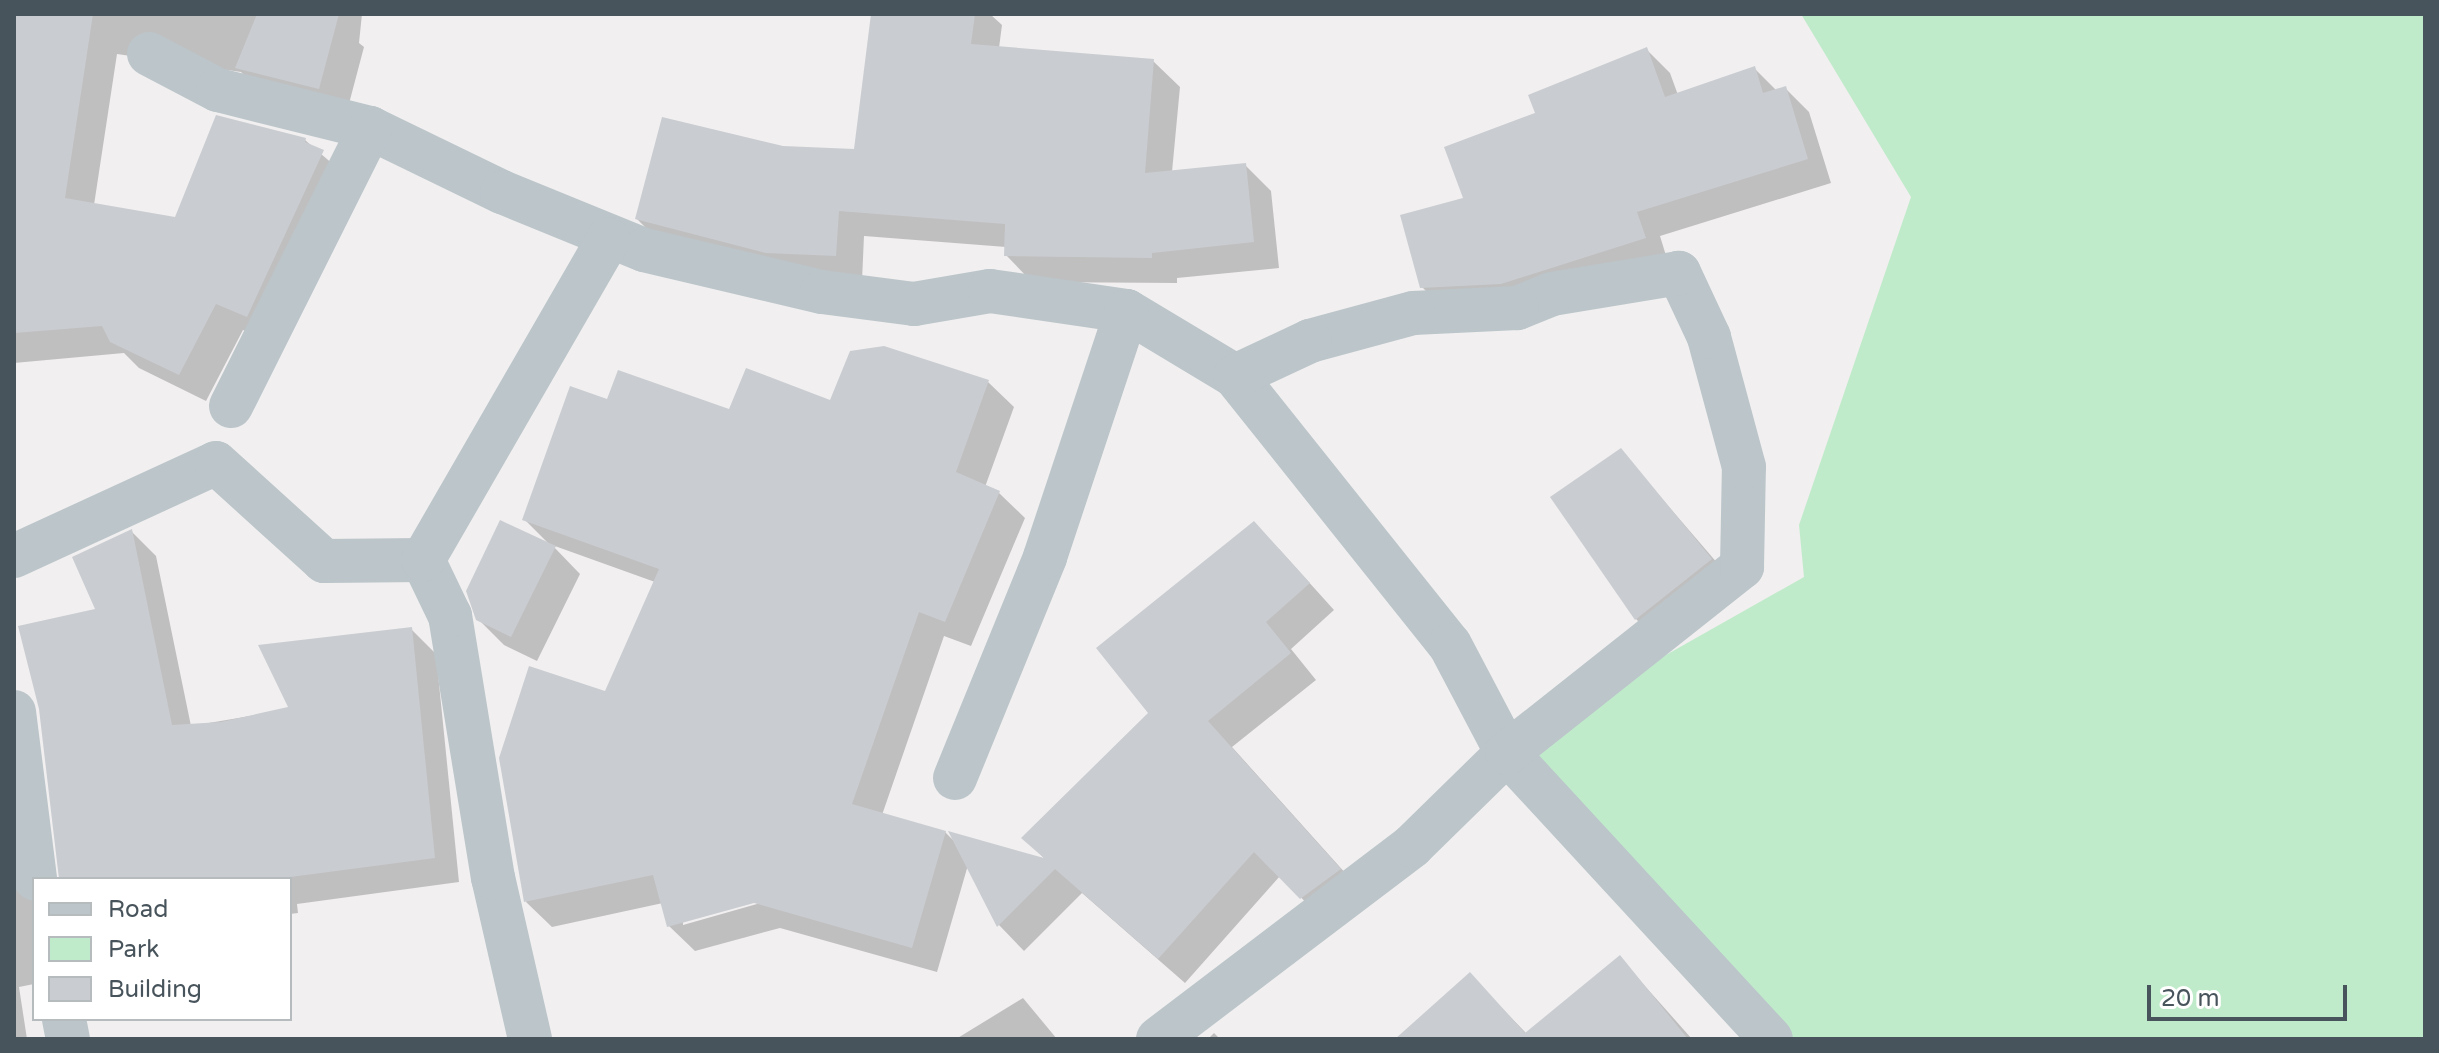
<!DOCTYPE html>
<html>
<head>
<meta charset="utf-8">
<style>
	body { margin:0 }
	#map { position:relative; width:2439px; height:1053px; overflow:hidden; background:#f1efef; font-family:"Varela Round",sans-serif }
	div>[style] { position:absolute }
	.green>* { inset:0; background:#c0ebcb }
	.shadow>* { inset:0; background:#0003 }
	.building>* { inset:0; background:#c9ccd1 }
	.street>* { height:44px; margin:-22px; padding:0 22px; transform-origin:22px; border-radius:22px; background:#bbc5ca }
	span { translate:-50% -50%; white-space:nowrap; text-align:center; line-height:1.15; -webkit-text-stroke:6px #fff; paint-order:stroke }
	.frame { position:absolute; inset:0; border:16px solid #48545b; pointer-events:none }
	.legend { position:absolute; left:32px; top:877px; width:260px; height:144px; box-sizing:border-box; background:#fff; border:2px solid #b6bbbd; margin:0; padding:10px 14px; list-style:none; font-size:24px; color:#48545b }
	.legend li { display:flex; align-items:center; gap:16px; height:40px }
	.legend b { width:40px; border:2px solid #b6bbbd }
	.scale { position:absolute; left:2147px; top:985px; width:200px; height:36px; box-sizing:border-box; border:4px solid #48545b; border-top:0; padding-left:10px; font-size:24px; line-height:28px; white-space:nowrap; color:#48545b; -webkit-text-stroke:6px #fff; paint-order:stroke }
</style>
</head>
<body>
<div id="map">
	<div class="green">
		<i style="clip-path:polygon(1801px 14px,2425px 14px,2425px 1039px,1760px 1039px,1519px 738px,1804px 577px,1799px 525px,1911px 197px)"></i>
	</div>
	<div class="shadow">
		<i style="clip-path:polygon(14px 14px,362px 14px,359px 43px,364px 47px,346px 115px,264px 95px,241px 72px,117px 54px,94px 205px,176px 220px,305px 140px,350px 179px,274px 343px,243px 330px,206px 401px,139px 368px,124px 353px,14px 363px)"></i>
		<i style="clip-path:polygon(872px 14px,990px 14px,1002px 25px,999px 48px,1153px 61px,1180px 87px,1172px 172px,1245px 165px,1271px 191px,1279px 268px,1177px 278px,1177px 283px,1032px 282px,1006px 255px,1006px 247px,864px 236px,862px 281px,663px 245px,637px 219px,783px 148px,856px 151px)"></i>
		<i style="clip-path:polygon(1646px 49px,1670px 73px,1678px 95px,1755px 69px,1777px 91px,1785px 88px,1809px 112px,1831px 183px,1660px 236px,1668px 262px,1446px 311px,1422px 287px,1466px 199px,1538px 114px)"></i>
		<i style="clip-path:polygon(evenodd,988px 382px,1014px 407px,985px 487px,999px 493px,1025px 518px,971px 646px,944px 636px,882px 815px,945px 832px,956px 843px,1047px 861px,1024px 838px,1150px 713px,1279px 549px,1334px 610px,1291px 649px,1316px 680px,1232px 747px,1365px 895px,1327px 924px,1280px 876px,1185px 983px,1082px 893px,1024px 951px,999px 925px,968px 865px,937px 972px,780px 928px,695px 951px,669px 926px,663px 903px,552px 927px,526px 902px,655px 582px,552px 545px,580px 574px,537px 661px,504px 645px,478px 619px,550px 545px,524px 519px,608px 401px,730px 412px,988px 382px,763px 898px,764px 902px,683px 925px,683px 920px,763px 898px)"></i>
		<i style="clip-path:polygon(1621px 451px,1737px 586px,1662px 645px,1636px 619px)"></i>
		<i style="clip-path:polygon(132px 532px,156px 556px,191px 726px,291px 709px,411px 629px,436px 654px,459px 882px,297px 904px,298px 913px,290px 914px,290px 879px,61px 879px,97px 610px)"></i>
		<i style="clip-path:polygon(14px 755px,34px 904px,34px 984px,19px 987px,27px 1039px,14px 1039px)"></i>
		<i style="clip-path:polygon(1620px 958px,1692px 1039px,1417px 1039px,1470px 975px,1527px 1034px)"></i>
		<i style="clip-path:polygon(1023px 998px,1057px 1039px,956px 1039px)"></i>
		<i style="clip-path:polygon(1214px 1033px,1220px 1039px,1208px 1039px)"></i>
	</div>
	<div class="building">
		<i style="clip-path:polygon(14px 14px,93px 14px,65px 198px,175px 217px,216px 115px,306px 138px,305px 142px,324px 150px,247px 317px,216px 304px,179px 375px,110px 342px,102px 326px,14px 333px)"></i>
		<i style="clip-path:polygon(257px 14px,339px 14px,319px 89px,235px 68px)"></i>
		<i style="clip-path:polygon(871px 14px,975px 14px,971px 44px,1154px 59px,1145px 173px,1246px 163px,1254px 242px,1152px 253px,1152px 258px,1004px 256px,1005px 224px,839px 211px,836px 256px,766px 253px,635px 219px,662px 117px,783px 146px,854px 149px)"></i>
		<i style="clip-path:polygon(1647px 47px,1665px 97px,1755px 66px,1763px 93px,1786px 86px,1808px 159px,1637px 212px,1646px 238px,1501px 284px,1420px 288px,1400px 215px,1463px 198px,1444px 147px,1535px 113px,1528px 95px)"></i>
		<i style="clip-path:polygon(884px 346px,989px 380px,956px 472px,1000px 491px,945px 622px,919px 612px,852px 804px,946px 831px,912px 948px,754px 903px,667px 927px,653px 875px,524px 902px,499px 758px,529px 666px,605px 691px,659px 569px,522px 520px,570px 386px,607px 399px,618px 370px,729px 409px,746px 368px,830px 400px,850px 351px)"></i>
		<i style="clip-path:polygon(1621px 448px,1712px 559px,1635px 620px,1550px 497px)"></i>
		<i style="clip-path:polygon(500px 520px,556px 546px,511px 637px,476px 620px,466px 591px)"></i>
		<i style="clip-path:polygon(1254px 521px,1310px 583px,1266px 622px,1291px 653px,1208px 721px,1341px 869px,1300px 899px,1254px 852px,1158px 959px,1055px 869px,997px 927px,948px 831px,1044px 858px,1021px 838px,1148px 713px,1096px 648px)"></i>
		<i style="clip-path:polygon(132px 529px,172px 725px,221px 722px,288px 707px,258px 645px,412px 627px,435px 858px,275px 879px,59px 879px,39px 709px,18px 626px,95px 609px,72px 557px)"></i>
		<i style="clip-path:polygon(1620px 955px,1688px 1039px,1395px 1039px,1470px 972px,1525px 1033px)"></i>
	</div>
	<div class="street">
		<i style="left:149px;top:54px;width:78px;rotate:27.6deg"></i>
		<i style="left:218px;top:90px;width:157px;rotate:14deg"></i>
		<i style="left:370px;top:128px;width:147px;rotate:25.9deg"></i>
		<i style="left:502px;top:192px;width:153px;rotate:22.2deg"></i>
		<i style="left:644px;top:250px;width:183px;rotate:13.3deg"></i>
		<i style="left:822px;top:292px;width:93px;rotate:7.4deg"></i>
		<i style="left:914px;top:304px;width:77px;rotate:-9.7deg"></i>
		<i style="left:990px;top:291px;width:138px;rotate:8.3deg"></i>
		<i style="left:1127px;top:311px;width:126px;rotate:31deg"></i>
		<i style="left:1235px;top:376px;width:344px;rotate:51.4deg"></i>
		<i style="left:1450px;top:645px;width:122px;rotate:62.2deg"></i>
		<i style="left:1507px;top:753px;width:389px;rotate:47.3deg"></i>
		<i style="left:231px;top:406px;width:311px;rotate:-63.4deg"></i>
		<i style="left:14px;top:556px;width:222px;rotate:-24.7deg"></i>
		<i style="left:216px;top:463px;width:146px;rotate:42.2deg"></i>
		<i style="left:324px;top:561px;width:99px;rotate:-0.6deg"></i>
		<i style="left:14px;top:712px;width:168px;rotate:82.8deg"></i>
		<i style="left:955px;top:778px;width:239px;rotate:-67.8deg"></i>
		<i style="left:1045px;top:557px;width:259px;rotate:-71.6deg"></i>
		<i style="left:64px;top:1019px;width:20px;rotate:79deg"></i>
		<i style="left:530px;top:1039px;width:165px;rotate:-102.9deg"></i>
		<i style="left:493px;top:878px;width:266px;rotate:-99.3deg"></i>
		<i style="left:450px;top:616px;width:62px;rotate:-115.7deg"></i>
		<i style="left:423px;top:560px;width:370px;rotate:-60deg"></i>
		<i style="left:1158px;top:1039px;width:319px;rotate:-37.2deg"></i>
		<i style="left:1412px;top:846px;width:133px;rotate:-44.4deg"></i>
		<i style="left:1507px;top:753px;width:300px;rotate:-38.4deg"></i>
		<i style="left:1742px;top:567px;width:100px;rotate:-88.9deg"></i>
		<i style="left:1744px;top:467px;width:135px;rotate:-105.1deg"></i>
		<i style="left:1709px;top:337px;width:71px;rotate:-115.1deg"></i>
		<i style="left:1679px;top:273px;width:129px;rotate:170.6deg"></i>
		<i style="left:1552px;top:294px;width:38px;rotate:158deg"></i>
		<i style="left:1517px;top:308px;width:104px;rotate:177.2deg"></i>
		<i style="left:1413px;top:313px;width:107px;rotate:164.8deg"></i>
		<i style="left:1310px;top:341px;width:83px;rotate:155deg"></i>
	</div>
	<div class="frame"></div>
	<ul class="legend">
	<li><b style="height:10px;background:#bbc5ca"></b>Road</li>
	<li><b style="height:22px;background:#c0ebcb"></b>Park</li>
	<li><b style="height:22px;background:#c9ccd1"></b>Building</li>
	</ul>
	<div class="scale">20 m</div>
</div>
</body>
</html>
